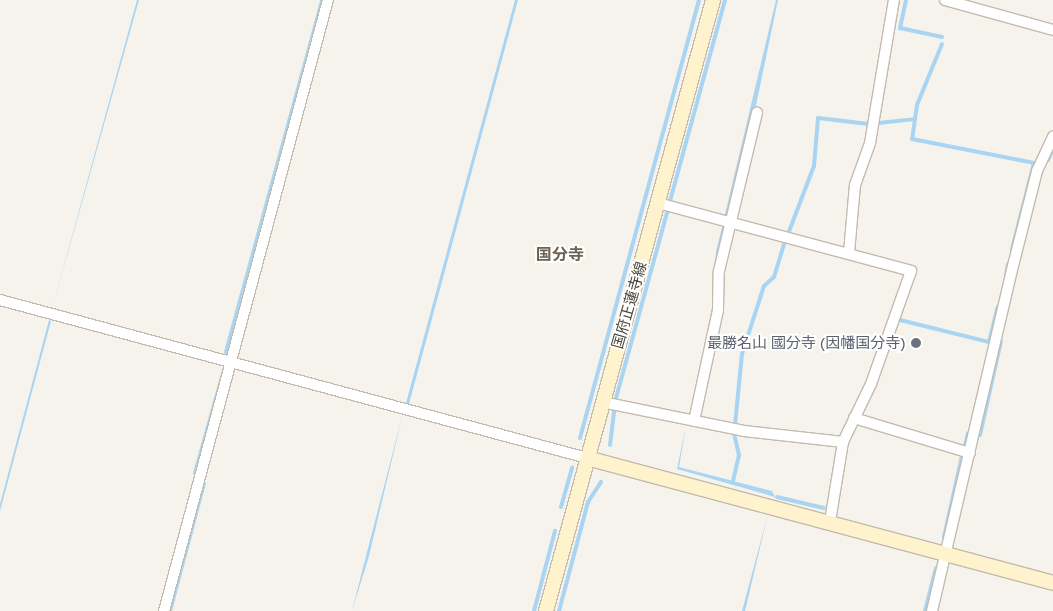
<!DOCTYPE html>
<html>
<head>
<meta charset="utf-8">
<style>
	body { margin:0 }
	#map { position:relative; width:1053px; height:611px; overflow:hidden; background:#f6f3ec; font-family:"Golos Text","Noto Sans JP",sans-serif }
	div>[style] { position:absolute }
	.water>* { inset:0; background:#a9d4f2 }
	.stream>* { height:4px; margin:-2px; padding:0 2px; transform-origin:2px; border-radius:2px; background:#a9d4f2 }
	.roads { filter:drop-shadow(1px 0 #c2bbae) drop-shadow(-1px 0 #c2bbae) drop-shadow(0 1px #c2bbae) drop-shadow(0 -1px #c2bbae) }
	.street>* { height:10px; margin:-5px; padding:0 5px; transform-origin:5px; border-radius:5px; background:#fff }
	.secondary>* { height:14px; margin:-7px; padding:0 7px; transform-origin:7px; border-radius:7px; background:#fff3cd }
	.dots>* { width:14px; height:14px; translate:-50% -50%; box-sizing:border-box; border:2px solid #fff; border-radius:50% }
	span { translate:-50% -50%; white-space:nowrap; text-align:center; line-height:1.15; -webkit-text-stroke:4px #fff; paint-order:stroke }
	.street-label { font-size:15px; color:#4b4439 }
	.worship-label { font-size:15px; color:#5b616d }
	.right { translate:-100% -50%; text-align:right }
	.neighbourhood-label { font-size:16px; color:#6e6250; font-weight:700 }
</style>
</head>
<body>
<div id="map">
	<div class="water">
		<i style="clip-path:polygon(137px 0,139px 0,52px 309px)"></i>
		<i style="clip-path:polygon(515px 0,518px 0,409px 404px,406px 403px)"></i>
		<i style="clip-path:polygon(776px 0,778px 0,691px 416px,712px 307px,716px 252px)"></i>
		<i style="clip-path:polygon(49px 320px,51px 321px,0 511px,0 504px)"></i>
		<i style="clip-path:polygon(403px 413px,369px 556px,352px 611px,366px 556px)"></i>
		<i style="clip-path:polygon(686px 426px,679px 467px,772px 491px,775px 497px,677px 469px)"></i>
		<i style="clip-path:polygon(768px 514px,745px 611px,742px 611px)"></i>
	</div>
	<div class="stream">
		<i style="left:906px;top:0;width:29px;rotate:102deg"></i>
		<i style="left:900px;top:28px;width:43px;rotate:12.1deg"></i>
		<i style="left:942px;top:44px;width:66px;rotate:112.3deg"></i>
		<i style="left:917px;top:105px;width:34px;rotate:98deg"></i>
		<i style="left:912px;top:139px;width:124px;rotate:11.1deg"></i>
		<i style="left:1034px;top:163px;width:89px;rotate:104.3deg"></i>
		<i style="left:878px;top:123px;width:37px;rotate:-6deg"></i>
		<i style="left:1048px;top:160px;width:12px;rotate:-66deg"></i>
		<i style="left:670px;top:201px;width:208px;rotate:-74.7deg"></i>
		<i style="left:788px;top:234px;width:73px;rotate:-69.1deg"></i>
		<i style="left:814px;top:166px;width:48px;rotate:-85.2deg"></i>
		<i style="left:818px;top:118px;width:51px;rotate:6.7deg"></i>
		<i style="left:1006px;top:276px;width:12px;rotate:-81deg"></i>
		<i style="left:900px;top:320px;width:92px;rotate:13.9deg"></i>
		<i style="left:989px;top:342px;width:36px;rotate:-76deg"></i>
		<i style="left:226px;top:352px;width:365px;rotate:-74.7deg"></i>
		<i style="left:616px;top:398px;width:192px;rotate:-74.6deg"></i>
		<i style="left:735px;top:425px;width:71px;rotate:-84.4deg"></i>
		<i style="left:742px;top:354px;width:71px;rotate:-72.1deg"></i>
		<i style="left:764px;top:286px;width:13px;rotate:-42deg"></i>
		<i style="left:774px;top:277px;width:39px;rotate:-73deg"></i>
		<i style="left:980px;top:435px;width:96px;rotate:-77.4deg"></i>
		<i style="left:580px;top:438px;width:454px;rotate:-74.8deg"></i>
		<i style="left:610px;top:445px;width:34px;rotate:-83deg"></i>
		<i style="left:965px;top:446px;width:13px;rotate:-77deg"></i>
		<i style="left:195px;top:473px;width:107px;rotate:-74.3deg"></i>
		<i style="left:733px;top:481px;width:27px;rotate:-77deg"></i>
		<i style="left:739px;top:455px;width:23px;rotate:-103deg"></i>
		<i style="left:777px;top:497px;width:48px;rotate:13.2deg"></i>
		<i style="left:561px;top:507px;width:41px;rotate:-74.2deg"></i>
		<i style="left:944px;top:537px;width:83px;rotate:-77.5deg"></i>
		<i style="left:170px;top:611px;width:132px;rotate:-75.1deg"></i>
		<i style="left:534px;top:611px;width:83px;rotate:-75.3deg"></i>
		<i style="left:559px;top:611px;width:113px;rotate:-75.1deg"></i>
		<i style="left:588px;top:502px;width:24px;rotate:-57deg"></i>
		<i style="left:925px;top:611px;width:44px;rotate:-75.7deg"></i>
	</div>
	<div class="roads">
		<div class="street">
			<i style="left:945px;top:0;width:112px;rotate:15.5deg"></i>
			<i style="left:658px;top:203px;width:262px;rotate:15deg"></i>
			<i style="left:911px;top:271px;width:120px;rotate:109.5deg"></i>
			<i style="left:871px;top:384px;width:64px;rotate:115.8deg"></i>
			<i style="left:843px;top:442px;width:80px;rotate:99.3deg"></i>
			<i style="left:849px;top:253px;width:68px;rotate:-85deg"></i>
			<i style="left:855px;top:185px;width:45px;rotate:-70.3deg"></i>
			<i style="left:870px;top:143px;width:145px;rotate:-80.5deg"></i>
			<i style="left:0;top:300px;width:608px;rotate:15.06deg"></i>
			<i style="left:602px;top:402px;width:145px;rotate:11.5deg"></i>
			<i style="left:744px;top:431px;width:100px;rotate:6.3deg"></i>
			<i style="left:854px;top:418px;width:121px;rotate:16.8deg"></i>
			<i style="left:694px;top:421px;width:114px;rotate:-77.8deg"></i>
			<i style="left:718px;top:310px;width:39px;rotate:-89deg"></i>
			<i style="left:719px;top:271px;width:163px;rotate:-76.5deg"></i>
			<i style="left:164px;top:611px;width:633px;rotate:-74.98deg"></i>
			<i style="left:932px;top:611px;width:359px;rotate:-76.8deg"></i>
			<i style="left:1014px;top:262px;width:94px;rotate:-75.8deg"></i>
			<i style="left:1037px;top:171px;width:38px;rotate:-65deg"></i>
		</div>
		<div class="secondary">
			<i style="left:587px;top:458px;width:482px;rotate:15deg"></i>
			<i style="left:546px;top:611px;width:633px;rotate:-74.71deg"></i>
		</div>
	</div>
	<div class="dots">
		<i style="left:916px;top:343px;background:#6b7280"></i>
	</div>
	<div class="street-label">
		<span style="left:629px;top:305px;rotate:-74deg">国府正蓮寺線</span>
	</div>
	<div class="worship-label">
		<span class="right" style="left:906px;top:343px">最勝名山 國分寺 (因幡国分寺)</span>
	</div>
	<div class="neighbourhood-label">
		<span style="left:560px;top:254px">国分寺</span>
	</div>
</div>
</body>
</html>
